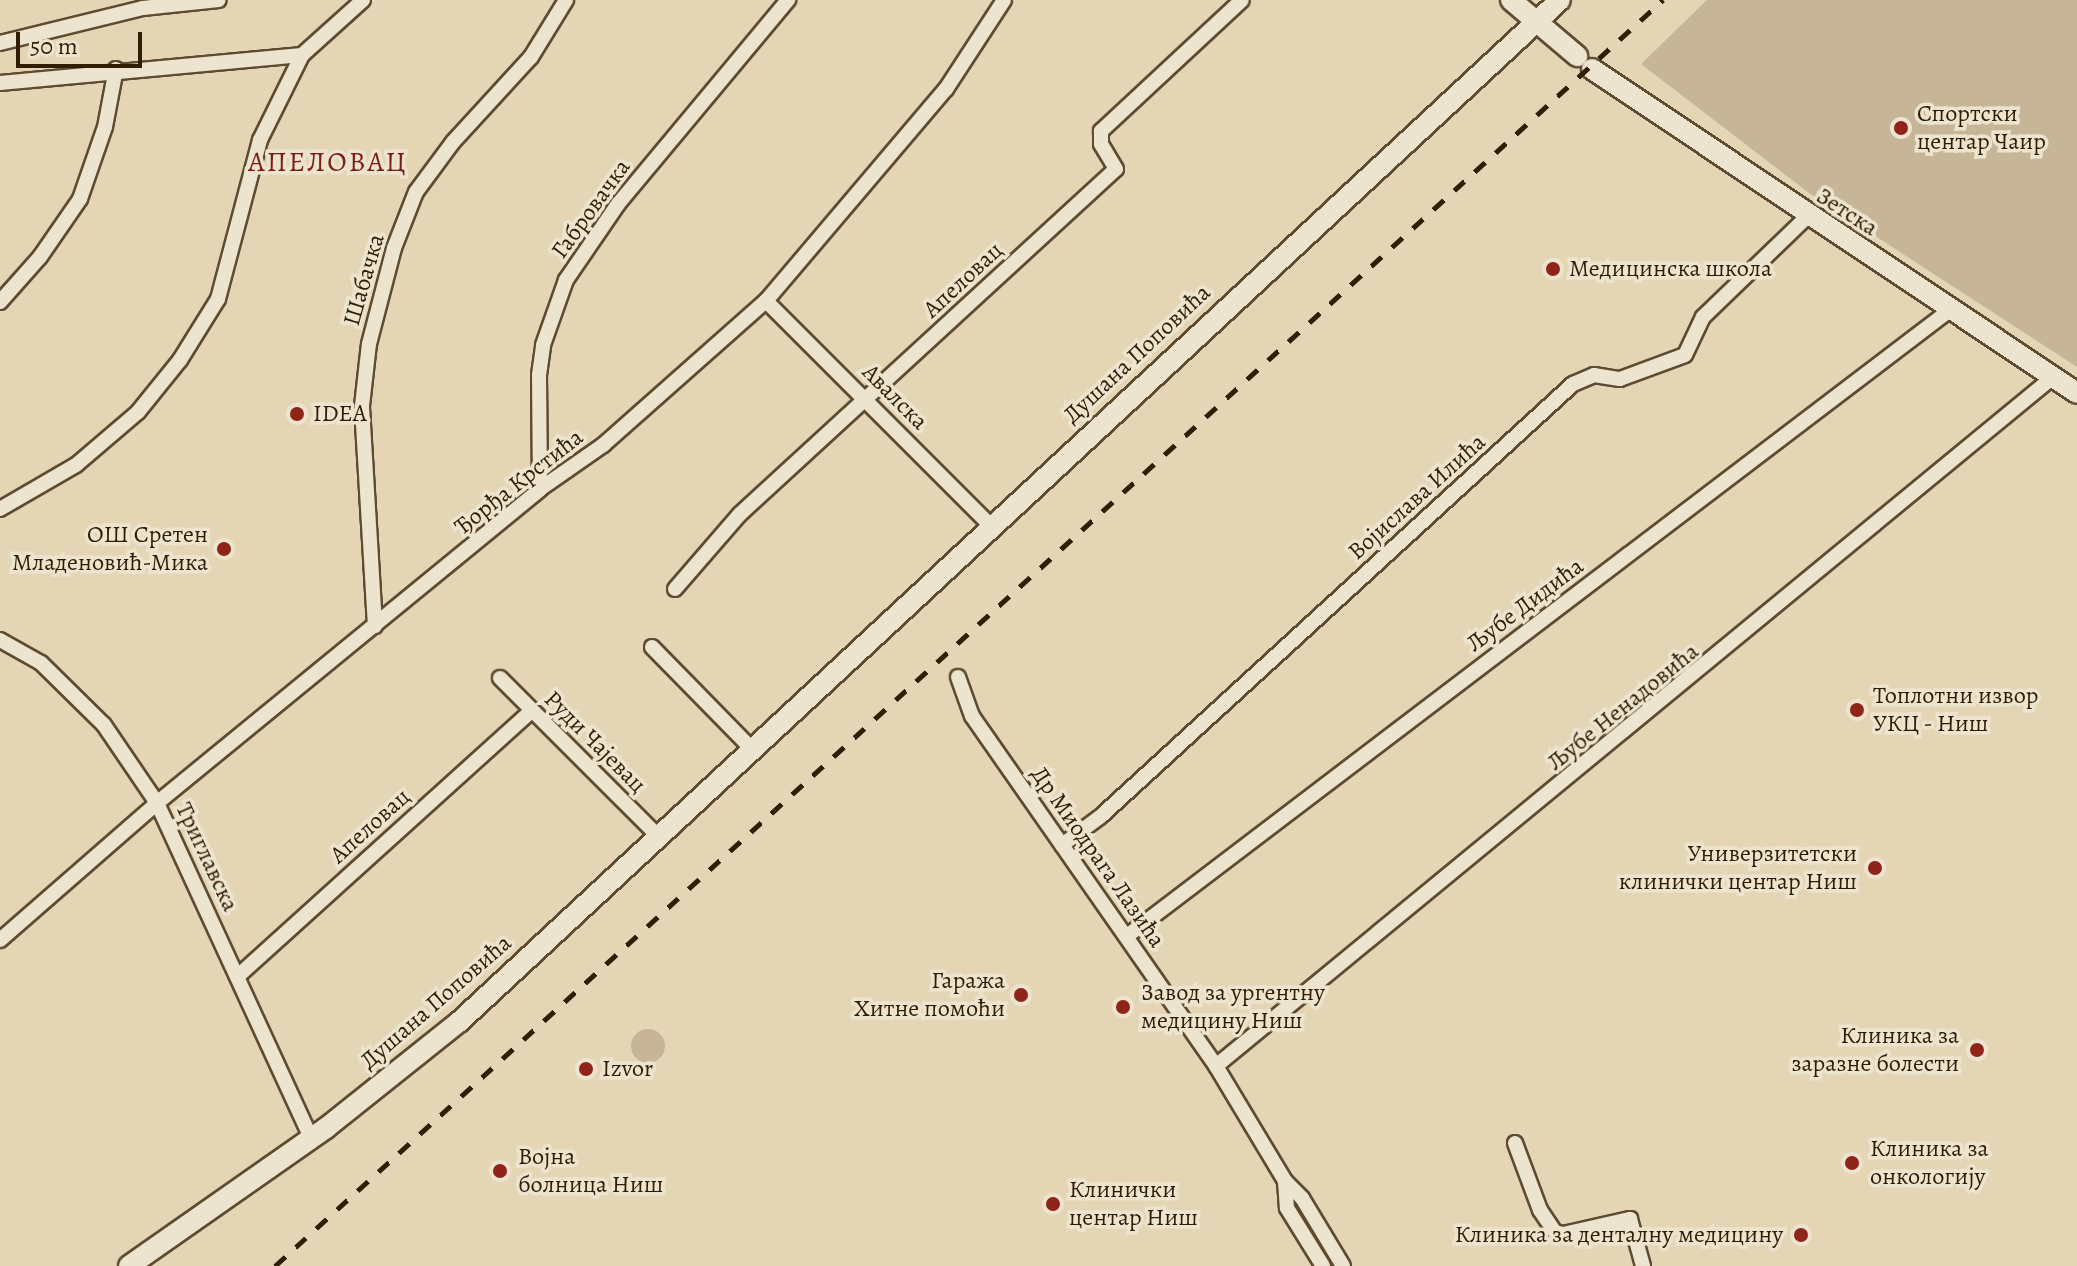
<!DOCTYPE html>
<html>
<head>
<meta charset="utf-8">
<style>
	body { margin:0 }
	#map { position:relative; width:2077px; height:1266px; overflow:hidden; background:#e4d5b5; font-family:Alegreya,serif }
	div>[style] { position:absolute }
	.green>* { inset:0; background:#c6b697 }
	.round { border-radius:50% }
	.roads { filter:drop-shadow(2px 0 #5e4b30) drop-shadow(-2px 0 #5e4b30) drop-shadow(0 2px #5e4b30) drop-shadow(0 -2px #5e4b30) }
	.street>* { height:14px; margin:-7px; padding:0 7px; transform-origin:7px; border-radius:7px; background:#ede4cf }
	.secondary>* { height:20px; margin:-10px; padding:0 10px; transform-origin:10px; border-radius:10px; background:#ede4cf }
	.rail>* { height:5px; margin-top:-2.5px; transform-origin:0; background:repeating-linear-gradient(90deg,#311d03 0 14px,transparent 0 28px) }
	.dots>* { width:22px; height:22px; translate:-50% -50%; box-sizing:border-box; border:4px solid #ede4cf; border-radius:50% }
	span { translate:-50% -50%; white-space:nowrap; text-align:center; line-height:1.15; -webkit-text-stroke:7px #ede4cf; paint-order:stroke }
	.poi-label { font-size:24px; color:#311d03 }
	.left { translate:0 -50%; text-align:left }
	.right { translate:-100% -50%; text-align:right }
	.street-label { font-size:24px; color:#311d03 }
	.quarter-label { font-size:28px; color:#7a1f14; letter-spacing:2px }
	.scale { position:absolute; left:16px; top:32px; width:126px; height:36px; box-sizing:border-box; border:4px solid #311d03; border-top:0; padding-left:10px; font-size:24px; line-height:28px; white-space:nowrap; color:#311d03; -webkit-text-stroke:6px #ede4cf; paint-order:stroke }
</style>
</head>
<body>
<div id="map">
	<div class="green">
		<i style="clip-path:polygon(1707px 0,2077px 0,2077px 367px,1809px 193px,1641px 64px)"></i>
		<i class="round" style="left:631px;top:1029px;width:34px;height:34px"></i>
	</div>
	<div class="roads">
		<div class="street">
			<i style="left:0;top:43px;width:147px;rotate:-13.8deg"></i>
			<i style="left:143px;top:8px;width:76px;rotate:-6deg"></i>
			<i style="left:0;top:83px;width:303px;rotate:-5.3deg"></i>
			<i style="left:766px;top:301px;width:318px;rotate:45deg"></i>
			<i style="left:0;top:302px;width:60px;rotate:-48.4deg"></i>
			<i style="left:40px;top:257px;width:70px;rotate:-55.4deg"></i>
			<i style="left:80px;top:199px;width:76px;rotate:-70.9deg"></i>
			<i style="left:105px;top:127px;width:59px;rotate:-79.3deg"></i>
			<i style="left:540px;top:489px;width:114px;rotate:-90.5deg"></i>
			<i style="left:539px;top:375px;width:30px;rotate:-82deg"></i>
			<i style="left:543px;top:345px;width:69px;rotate:-70.5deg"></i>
			<i style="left:566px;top:280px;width:92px;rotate:-55.6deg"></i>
			<i style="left:618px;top:204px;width:266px;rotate:-50.2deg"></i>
			<i style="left:0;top:509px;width:88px;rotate:-30.1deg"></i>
			<i style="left:76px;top:465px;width:82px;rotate:-40.5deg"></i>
			<i style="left:138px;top:412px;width:67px;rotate:-51.1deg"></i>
			<i style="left:180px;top:360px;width:72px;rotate:-58.1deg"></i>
			<i style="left:218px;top:299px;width:164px;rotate:-75.2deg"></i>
			<i style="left:260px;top:140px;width:95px;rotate:-63.7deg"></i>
			<i style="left:302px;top:55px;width:82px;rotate:-42deg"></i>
			<i style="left:675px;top:589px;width:99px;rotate:-49.1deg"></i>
			<i style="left:740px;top:514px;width:510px;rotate:-42.54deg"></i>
			<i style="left:1116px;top:169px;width:29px;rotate:-121deg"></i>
			<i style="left:1101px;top:144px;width:13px;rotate:-90deg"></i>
			<i style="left:1101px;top:131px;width:192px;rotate:-42.9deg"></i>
			<i style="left:375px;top:626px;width:220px;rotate:-93.4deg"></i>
			<i style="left:362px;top:406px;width:62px;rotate:-83.6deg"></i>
			<i style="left:369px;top:344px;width:99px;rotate:-75.4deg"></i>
			<i style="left:394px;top:248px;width:60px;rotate:-68.6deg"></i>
			<i style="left:416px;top:192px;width:62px;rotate:-53.5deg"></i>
			<i style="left:453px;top:142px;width:115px;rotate:-47.5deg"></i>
			<i style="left:531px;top:57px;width:67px;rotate:-58.4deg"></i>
			<i style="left:0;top:640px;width:47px;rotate:29.3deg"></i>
			<i style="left:41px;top:663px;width:88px;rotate:44.5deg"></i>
			<i style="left:104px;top:725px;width:94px;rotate:55.8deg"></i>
			<i style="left:157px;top:803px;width:369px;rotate:65.3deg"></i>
			<i style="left:652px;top:647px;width:143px;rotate:45.6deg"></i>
			<i style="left:958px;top:677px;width:41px;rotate:70.3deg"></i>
			<i style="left:972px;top:716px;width:427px;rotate:55.1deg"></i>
			<i style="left:1216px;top:1066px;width:134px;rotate:59deg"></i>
			<i style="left:1285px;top:1181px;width:24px;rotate:45deg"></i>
			<i style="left:1302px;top:1198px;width:79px;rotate:58.9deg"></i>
			<i style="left:500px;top:678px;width:223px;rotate:45deg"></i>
			<i style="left:1062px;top:845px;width:49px;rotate:-36.6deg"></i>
			<i style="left:1101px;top:816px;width:640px;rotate:-42.47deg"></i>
			<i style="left:1573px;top:384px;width:23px;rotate:-23deg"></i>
			<i style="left:1594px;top:375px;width:26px;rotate:9deg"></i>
			<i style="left:1620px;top:379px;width:69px;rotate:-20.3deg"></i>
			<i style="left:1685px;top:355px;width:42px;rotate:-64.7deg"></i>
			<i style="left:1703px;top:317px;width:144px;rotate:-43.9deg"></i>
			<i style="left:1127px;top:936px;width:1034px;rotate:-37.26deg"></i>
			<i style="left:0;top:940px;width:208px;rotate:-41.1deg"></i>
			<i style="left:157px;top:803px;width:495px;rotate:-39.3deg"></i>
			<i style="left:540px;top:489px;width:77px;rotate:-34.9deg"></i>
			<i style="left:603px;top:445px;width:217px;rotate:-41.5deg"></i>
			<i style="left:766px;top:301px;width:278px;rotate:-49.7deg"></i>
			<i style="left:946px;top:89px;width:106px;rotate:-56.9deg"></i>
			<i style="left:238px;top:976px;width:396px;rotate:-42.1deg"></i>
			<i style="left:1216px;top:1066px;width:1084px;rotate:-39.46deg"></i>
			<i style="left:1515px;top:1143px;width:72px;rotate:69.5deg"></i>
			<i style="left:1540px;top:1210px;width:27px;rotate:56deg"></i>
			<i style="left:1555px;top:1232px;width:8px;rotate:14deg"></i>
			<i style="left:1563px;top:1234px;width:69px;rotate:-12.6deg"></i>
			<i style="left:1630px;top:1219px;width:49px;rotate:74.5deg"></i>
			<i style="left:1285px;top:1181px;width:27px;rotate:86deg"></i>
			<i style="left:1287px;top:1208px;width:68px;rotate:58.2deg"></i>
		</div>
		<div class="secondary">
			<i style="left:1511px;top:0;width:87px;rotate:40.3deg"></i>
			<i style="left:1592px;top:69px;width:583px;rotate:33.74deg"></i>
			<i style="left:129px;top:1266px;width:241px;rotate:-35deg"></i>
			<i style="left:326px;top:1128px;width:170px;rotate:-38.6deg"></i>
			<i style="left:459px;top:1022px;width:1502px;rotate:-42.87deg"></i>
		</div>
	</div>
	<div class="rail">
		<i style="left:275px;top:1266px;width:1879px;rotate:-42.37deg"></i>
	</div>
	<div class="dots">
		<i style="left:1901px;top:128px;background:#8f2418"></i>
		<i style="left:1553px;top:269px;background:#8f2418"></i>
		<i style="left:297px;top:414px;background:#8f2418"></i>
		<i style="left:224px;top:549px;background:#8f2418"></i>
		<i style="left:1857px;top:710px;background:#8f2418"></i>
		<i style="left:1875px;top:868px;background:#8f2418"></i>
		<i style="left:1021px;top:995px;background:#8f2418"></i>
		<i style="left:1123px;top:1007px;background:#8f2418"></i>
		<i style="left:1977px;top:1050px;background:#8f2418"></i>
		<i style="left:586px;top:1069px;background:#8f2418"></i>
		<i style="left:1852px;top:1163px;background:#8f2418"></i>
		<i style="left:500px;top:1171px;background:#8f2418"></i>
		<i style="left:1053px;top:1204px;background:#8f2418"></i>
		<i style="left:1801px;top:1235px;background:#8f2418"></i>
	</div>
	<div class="poi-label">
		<span class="left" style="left:1917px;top:128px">Спортски<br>центар Чаир</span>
		<span class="left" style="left:1569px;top:269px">Медицинска школа</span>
		<span class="left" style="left:313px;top:414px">IDEA</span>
		<span class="right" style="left:208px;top:549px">ОШ Сретен<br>Младеновић-Мика</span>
		<span class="left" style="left:1873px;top:710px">Топлотни извор<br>УКЦ - Ниш</span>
		<span class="right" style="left:1857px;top:868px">Универзитетски<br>клинички центар Ниш</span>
		<span class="right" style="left:1005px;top:995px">Гаража<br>Хитне помоћи</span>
		<span class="left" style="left:1141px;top:1007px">Завод за ургентну<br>медицину Ниш</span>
		<span class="right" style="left:1959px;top:1050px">Клиника за<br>заразне болести</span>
		<span class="left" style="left:602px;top:1069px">Izvor</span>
		<span class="left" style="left:1870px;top:1163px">Клиника за<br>онкологију</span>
		<span class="left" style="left:518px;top:1171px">Војна<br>болница Ниш</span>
		<span class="left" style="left:1069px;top:1204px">Клинички<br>центар Ниш</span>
		<span class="right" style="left:1783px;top:1235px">Клиника за денталну медицину</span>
	</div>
	<div class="street-label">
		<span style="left:591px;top:209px;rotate:-54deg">Габровачка</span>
		<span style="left:1847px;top:212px;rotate:33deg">Зетска</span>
		<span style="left:364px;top:280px;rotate:-74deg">Шабачка</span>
		<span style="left:963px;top:280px;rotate:-43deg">Апеловац</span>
		<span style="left:1137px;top:354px;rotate:-43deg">Душана Поповића</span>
		<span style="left:895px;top:397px;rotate:45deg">Авалска</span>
		<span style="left:519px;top:482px;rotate:-38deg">Ђорђа Крстића</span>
		<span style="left:1417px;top:497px;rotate:-42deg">Војислава Илића</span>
		<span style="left:1525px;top:605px;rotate:-37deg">Љубе Дидића</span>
		<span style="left:1623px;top:707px;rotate:-39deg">Љубе Ненадовића</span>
		<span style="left:595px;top:742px;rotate:45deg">Руди Чајевац</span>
		<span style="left:370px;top:826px;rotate:-42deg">Апеловац</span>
		<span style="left:207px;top:857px;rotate:65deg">Триглавска</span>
		<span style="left:1098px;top:857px;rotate:55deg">Др Миодрага Лазића</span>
		<span style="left:436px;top:1002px;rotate:-41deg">Душана Поповића</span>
	</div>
	<div class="quarter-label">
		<span style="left:328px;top:162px">АПЕЛОВАЦ</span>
	</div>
	<div class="scale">50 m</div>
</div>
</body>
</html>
